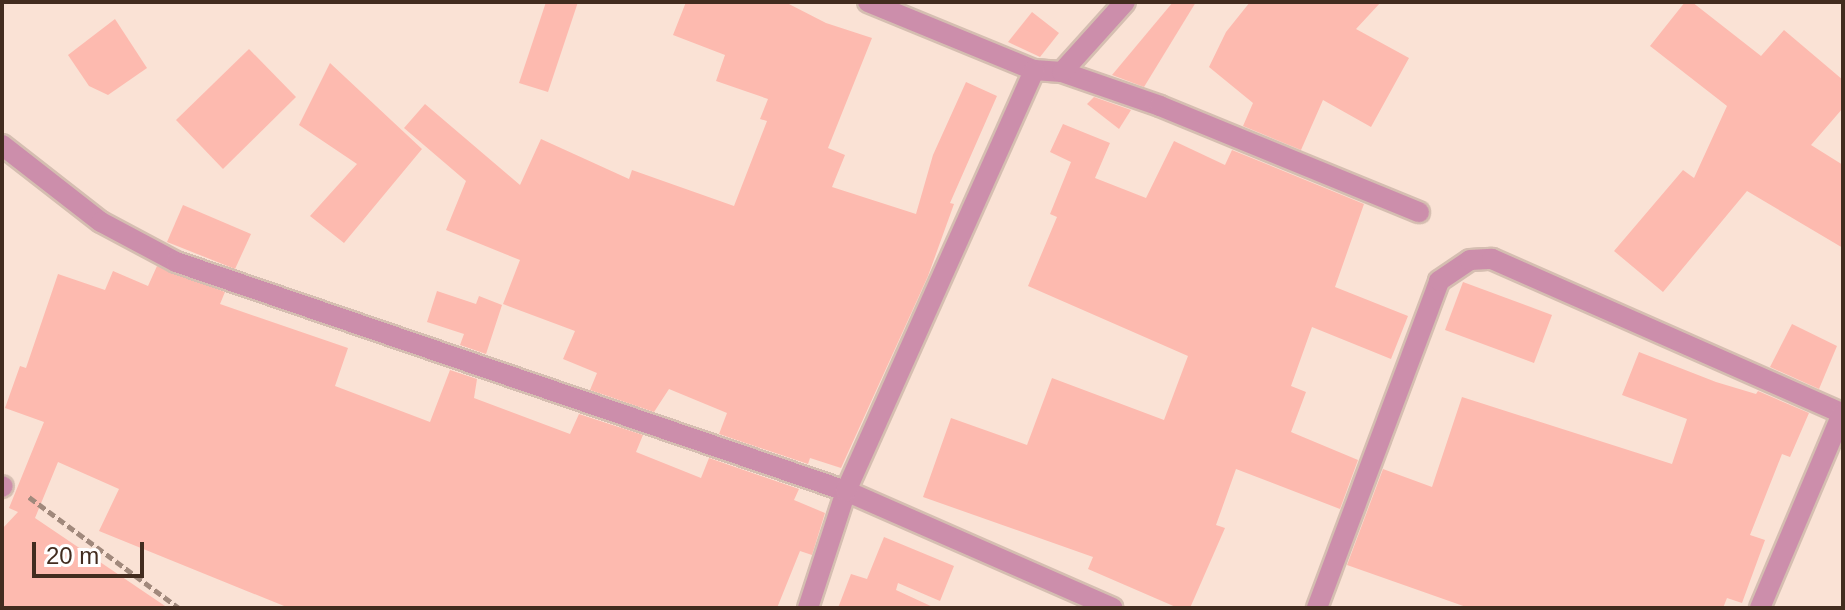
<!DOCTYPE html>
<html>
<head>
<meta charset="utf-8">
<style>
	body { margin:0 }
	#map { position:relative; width:1845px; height:610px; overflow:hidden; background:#fae2d5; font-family:Helvetica,sans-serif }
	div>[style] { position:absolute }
	.building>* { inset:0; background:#fdbaaf }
	.path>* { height:5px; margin-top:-2.5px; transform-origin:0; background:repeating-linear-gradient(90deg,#a1897c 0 8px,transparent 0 12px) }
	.roads { filter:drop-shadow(2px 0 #d5beb1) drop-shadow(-2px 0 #d5beb1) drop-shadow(0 2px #d5beb1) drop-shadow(0 -2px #d5beb1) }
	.minor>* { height:20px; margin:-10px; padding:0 10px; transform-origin:10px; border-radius:10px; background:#cc8eab }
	span { translate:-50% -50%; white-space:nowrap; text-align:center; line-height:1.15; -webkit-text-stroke:6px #fff; paint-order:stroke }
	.frame { position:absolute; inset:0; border:4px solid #422c1f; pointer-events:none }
	.scale { position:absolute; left:32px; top:542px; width:112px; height:36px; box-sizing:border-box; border:4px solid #422c1f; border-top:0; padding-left:10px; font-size:24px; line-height:28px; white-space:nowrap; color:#422c1f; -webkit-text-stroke:6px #fff; paint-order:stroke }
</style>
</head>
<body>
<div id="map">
	<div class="building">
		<i style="clip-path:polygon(546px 2px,578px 2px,548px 92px,519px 83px)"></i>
		<i style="clip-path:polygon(686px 2px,785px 2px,826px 23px,872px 38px,828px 148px,845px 155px,832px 187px,916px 214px,933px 155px,966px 82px,997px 96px,950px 203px,954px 204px,928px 276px,841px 468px,810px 458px,808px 464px,719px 434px,727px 413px,669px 389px,654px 412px,590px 390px,597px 373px,563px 359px,575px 331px,503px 304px,520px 260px,446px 230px,466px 181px,404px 128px,425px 104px,520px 185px,541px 139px,629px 179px,632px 170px,734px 206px,767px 121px,760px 119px,768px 99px,716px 81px,725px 55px,673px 35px)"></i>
		<i style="clip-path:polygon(1173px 2px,1196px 2px,1144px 87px,1112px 75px)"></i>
		<i style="clip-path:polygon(1250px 2px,1381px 2px,1356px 29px,1409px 58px,1371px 127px,1323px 100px,1301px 150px,1243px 126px,1253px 103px,1209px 67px,1226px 32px)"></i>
		<i style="clip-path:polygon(1685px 2px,1692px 2px,1761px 56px,1784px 30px,1843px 80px,1843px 108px,1811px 145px,1843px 165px,1843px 248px,1747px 191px,1663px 292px,1614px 251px,1683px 170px,1694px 178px,1727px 106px,1650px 46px)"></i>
		<i style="clip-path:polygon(1032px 12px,1059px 33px,1040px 57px,1008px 42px)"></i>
		<i style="clip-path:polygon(115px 19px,147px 68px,108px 95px,89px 86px,68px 55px)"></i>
		<i style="clip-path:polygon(249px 49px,296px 97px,223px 169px,176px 120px)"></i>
		<i style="clip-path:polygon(330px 63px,422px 149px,344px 243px,310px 216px,357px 164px,299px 125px)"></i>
		<i style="clip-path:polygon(1094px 97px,1131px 110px,1119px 129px,1087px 104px)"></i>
		<i style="clip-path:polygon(1063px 124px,1110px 143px,1095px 178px,1146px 198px,1174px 141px,1225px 165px,1232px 150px,1364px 204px,1335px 287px,1408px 316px,1391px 359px,1312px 327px,1291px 386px,1306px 392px,1291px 432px,1358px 460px,1340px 509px,1236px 469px,1216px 525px,1225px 528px,1190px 608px,1178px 608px,1088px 569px,1093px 557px,923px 497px,951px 418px,1027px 445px,1052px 378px,1164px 420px,1188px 356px,1028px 286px,1057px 217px,1050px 214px,1071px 162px,1050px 152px)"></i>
		<i style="clip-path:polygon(183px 205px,251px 234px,235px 269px,167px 242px)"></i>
		<i style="clip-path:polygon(157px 266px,225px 292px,220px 304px,348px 348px,335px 386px,430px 422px,450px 370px,477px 379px,474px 398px,570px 434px,579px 414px,643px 435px,636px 452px,701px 478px,709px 458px,799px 489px,794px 500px,825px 513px,812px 555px,800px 551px,777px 608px,289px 608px,99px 531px,119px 489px,58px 462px,35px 518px,168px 608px,2px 608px,2px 529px,18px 512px,9px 508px,44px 422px,5px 408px,20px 366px,26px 368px,58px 274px,105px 290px,113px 271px,148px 286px)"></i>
		<i style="clip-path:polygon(1463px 282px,1552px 315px,1534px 363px,1445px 330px)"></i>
		<i style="clip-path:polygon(437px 291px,476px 304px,479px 296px,502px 305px,486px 354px,460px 345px,464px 334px,427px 322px)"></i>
		<i style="clip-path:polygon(1792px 324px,1837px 346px,1819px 389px,1770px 367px)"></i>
		<i style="clip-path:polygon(1639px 352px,1716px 382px,1756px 394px,1758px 391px,1809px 413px,1790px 457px,1782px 454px,1750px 535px,1765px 540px,1742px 603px,1727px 598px,1723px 608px,1469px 608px,1347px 565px,1383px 469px,1432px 487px,1462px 397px,1672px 464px,1687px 419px,1622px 395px)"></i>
		<i style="clip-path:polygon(884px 537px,954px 566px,940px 601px,898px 583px,896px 590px,935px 608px,838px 608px,851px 574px,867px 579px)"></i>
	</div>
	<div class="path">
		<i style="left:29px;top:497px;width:187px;rotate:36.5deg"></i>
	</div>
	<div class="roads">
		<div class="minor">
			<i style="left:868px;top:2px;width:179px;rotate:22.3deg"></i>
			<i style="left:1034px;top:70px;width:28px;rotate:4deg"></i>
			<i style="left:1062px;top:72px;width:104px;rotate:19.1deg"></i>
			<i style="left:1160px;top:106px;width:280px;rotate:22.3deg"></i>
			<i style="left:1062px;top:72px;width:94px;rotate:-48deg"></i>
			<i style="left:2px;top:145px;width:125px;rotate:37.9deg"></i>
			<i style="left:101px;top:222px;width:85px;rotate:28.1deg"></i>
			<i style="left:176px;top:262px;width:708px;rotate:18.87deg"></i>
			<i style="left:846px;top:491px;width:291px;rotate:23.7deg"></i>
			<i style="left:2px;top:487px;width:1px;rotate:-45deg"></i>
			<i style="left:808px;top:608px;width:123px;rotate:-72deg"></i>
			<i style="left:846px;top:491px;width:461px;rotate:-65.9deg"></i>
			<i style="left:1317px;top:608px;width:349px;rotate:-69.5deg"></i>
			<i style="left:1439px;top:281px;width:37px;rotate:-34deg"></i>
			<i style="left:1470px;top:260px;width:22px;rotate:-3deg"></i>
			<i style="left:1492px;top:259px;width:384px;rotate:23.8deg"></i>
			<i style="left:1760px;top:608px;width:211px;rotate:-67.1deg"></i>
		</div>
	</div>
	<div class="frame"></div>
	<div class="scale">20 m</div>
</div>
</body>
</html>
